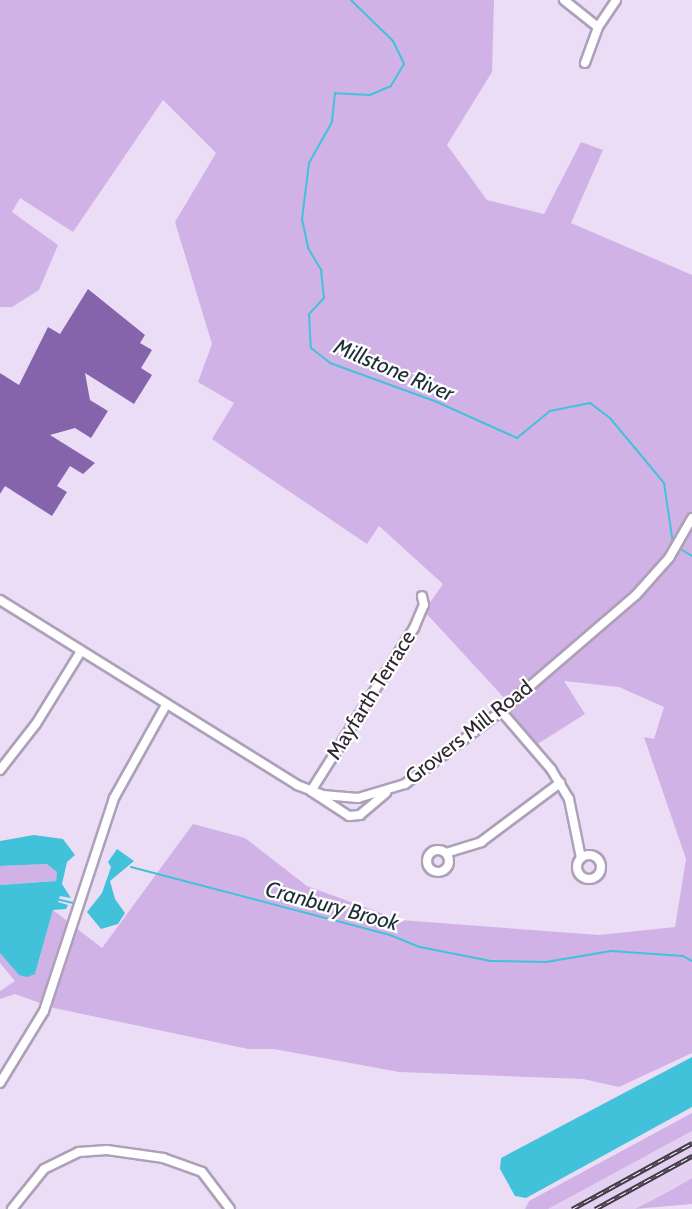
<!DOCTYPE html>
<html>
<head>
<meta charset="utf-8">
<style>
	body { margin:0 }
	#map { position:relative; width:692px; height:1209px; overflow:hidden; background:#ecddf7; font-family:Cabin,sans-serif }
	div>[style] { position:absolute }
	.built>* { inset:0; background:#e4d1f2 }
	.green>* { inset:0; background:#d1b2e6 }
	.water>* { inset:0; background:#42c1db }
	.stream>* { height:2px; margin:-1px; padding:0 1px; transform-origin:1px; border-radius:1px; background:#42c1db }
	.building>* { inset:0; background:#8664ac }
	.roads { filter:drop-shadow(2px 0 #aea0b9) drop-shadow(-2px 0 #aea0b9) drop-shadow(0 2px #aea0b9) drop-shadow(0 -2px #aea0b9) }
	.street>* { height:8px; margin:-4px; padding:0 4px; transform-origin:4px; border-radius:4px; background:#fff }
	.street>.ring { margin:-4px; padding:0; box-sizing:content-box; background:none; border:8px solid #fff; border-radius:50% }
	.rail>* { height:4.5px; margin-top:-2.25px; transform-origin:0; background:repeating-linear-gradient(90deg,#fff 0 7px,#423b47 0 14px); box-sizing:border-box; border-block:2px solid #423b47 }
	span { translate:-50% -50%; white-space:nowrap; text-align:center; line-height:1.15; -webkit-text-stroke:4.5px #fff; paint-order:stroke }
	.street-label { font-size:21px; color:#2e2832 }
	.water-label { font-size:22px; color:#1c3136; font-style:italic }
</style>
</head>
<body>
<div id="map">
	<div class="built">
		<i style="clip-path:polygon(692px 1131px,692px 1178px,635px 1209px,548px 1209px)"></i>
	</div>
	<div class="green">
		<i style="clip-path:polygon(0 0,494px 0,492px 72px,447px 145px,487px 200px,544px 214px,581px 142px,603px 150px,571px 223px,692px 275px,692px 1053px,619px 1087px,583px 1079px,399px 1072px,274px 1049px,248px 1049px,54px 1008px,15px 994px,0 999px,0 991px,15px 981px,0 963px,0 953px,10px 964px,35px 974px,53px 910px,102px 948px,193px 824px,245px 838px,307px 886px,400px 920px,599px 935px,675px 927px,686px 859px,644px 737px,654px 739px,664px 707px,619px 687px,564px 681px,585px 714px,536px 745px,500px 706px,507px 701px,424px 611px,443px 584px,379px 526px,367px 544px,212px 439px,234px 403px,198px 382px,212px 344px,175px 222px,216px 153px,163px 100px,73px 232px,20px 198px,12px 212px,58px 245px,39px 290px,12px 307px,0 307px)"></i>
		<i style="clip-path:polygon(48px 864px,57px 872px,56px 881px,0 885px,0 866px)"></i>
		<i style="clip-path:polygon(692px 1113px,692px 1131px,548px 1209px,525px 1209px,529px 1201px)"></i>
		<i style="clip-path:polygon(692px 1178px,692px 1204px,635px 1209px,673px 1189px)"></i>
	</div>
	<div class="water">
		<i style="clip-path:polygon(34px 835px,63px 839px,75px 855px,67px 862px,62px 884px,71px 898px,60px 896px,58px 902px,68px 905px,66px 909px,53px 910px,35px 974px,27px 977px,19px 975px,0 953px,0 885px,56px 881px,57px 872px,47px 864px,0 866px,0 841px)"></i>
		<i style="clip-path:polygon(117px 849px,134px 861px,110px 881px,115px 899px,125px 913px,118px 924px,101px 929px,87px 912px,102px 893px,111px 867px,108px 862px)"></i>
		<i style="clip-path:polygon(692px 1057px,692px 1107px,526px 1198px,515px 1196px,500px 1169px,501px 1158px)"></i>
	</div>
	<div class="stream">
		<i style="left:351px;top:0;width:59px;rotate:44.3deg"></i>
		<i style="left:393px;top:41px;width:25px;rotate:64deg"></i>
		<i style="left:404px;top:64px;width:26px;rotate:121deg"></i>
		<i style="left:391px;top:86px;width:23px;rotate:157deg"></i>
		<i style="left:370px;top:95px;width:35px;rotate:-177deg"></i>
		<i style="left:335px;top:93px;width:29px;rotate:96deg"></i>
		<i style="left:332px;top:122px;width:47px;rotate:119.3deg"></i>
		<i style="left:309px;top:163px;width:56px;rotate:97.1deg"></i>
		<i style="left:302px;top:219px;width:30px;rotate:78deg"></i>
		<i style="left:308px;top:248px;width:26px;rotate:59deg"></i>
		<i style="left:321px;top:270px;width:28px;rotate:84deg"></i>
		<i style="left:324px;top:298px;width:22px;rotate:133deg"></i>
		<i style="left:309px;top:314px;width:34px;rotate:87deg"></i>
		<i style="left:311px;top:348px;width:24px;rotate:38deg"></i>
		<i style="left:330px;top:363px;width:114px;rotate:20deg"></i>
		<i style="left:437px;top:402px;width:88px;rotate:24.2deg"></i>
		<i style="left:517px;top:438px;width:43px;rotate:-39.3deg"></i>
		<i style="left:550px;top:411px;width:41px;rotate:-11.3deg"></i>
		<i style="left:590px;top:403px;width:25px;rotate:37deg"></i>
		<i style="left:610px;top:418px;width:85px;rotate:50.3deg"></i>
		<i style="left:664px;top:483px;width:61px;rotate:81.5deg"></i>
		<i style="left:677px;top:547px;width:17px;rotate:31deg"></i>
		<i style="left:131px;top:867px;width:268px;rotate:14.7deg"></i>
		<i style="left:390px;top:935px;width:32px;rotate:22deg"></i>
		<i style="left:420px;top:947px;width:72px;rotate:11.2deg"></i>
		<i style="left:491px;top:961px;width:55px;rotate:1deg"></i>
		<i style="left:546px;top:962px;width:66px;rotate:-9.6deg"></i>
		<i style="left:611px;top:951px;width:72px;rotate:4deg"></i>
		<i style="left:683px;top:956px;width:10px;rotate:29deg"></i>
		<i style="left:56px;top:899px;width:22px;rotate:13deg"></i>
	</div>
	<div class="building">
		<i style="clip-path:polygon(88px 289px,145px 335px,140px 343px,152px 350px,141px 368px,152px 375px,134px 404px,85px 373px,90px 400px,108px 411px,91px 438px,75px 428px,50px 435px,95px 463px,83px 474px,70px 466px,57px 486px,67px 492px,52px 516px,5px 486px,0 494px,0 373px,19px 385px,48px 327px,60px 334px)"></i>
	</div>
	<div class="roads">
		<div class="street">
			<i style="left:564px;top:0;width:43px;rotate:38.5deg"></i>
			<i style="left:585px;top:63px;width:38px;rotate:-70deg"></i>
			<i style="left:598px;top:27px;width:32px;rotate:-56deg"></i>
			<i style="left:0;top:600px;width:350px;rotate:31.9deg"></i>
			<i style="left:297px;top:785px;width:28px;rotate:21deg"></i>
			<i style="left:323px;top:795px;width:35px;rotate:5deg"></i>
			<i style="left:358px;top:798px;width:49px;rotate:-16.6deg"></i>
			<i style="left:405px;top:784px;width:121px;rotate:-37.2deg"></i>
			<i style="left:501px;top:711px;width:178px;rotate:-40.7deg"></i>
			<i style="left:636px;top:595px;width:50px;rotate:-48.3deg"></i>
			<i style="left:669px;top:558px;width:46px;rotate:-60.1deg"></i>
			<i style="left:501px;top:711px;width:77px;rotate:49.2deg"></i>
			<i style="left:551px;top:769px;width:35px;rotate:59deg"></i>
			<i style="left:569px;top:799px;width:60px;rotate:78.5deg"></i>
			<i style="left:0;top:770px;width:58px;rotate:-52deg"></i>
			<i style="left:36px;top:724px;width:86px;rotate:-58.3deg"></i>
			<i style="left:386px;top:793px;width:34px;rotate:140deg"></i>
			<i style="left:360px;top:815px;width:11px;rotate:175deg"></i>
			<i style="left:349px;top:816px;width:45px;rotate:-146.7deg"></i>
			<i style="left:311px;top:791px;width:193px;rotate:-57.7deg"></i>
			<i style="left:414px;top:628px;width:25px;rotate:-67deg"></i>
			<i style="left:424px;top:605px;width:9px;rotate:-103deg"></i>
			<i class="ring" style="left:427px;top:850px;width:14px;height:14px"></i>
			<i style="left:446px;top:853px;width:37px;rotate:-17deg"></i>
			<i style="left:481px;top:842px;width:99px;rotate:-36.8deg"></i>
			<i class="ring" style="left:577px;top:855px;width:16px;height:16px"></i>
			<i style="left:0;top:1083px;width:84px;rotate:-58.6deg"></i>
			<i style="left:44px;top:1011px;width:224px;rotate:-71.8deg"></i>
			<i style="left:114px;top:798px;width:107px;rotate:-60.8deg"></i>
			<i style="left:12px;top:1209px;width:51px;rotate:-51.3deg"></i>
			<i style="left:44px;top:1169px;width:39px;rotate:-26deg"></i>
			<i style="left:79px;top:1152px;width:28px;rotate:-4deg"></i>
			<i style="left:107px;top:1150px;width:57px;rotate:8.1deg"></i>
			<i style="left:163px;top:1158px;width:41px;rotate:19.7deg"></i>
			<i style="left:202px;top:1172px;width:46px;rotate:52.9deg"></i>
		</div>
	</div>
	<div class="rail">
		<i style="left:572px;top:1209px;width:137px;rotate:-28.8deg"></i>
		<i style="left:595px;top:1209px;width:111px;rotate:-28.7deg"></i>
	</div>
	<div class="street-label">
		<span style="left:371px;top:695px;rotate:-58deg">Mayfarth Terrace</span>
		<span style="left:469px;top:732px;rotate:-38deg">Grovers Mill Road</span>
	</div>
	<div class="water-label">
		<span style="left:394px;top:370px;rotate:23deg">Millstone River</span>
		<span style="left:332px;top:906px;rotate:15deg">Cranbury Brook</span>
	</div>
</div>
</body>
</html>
